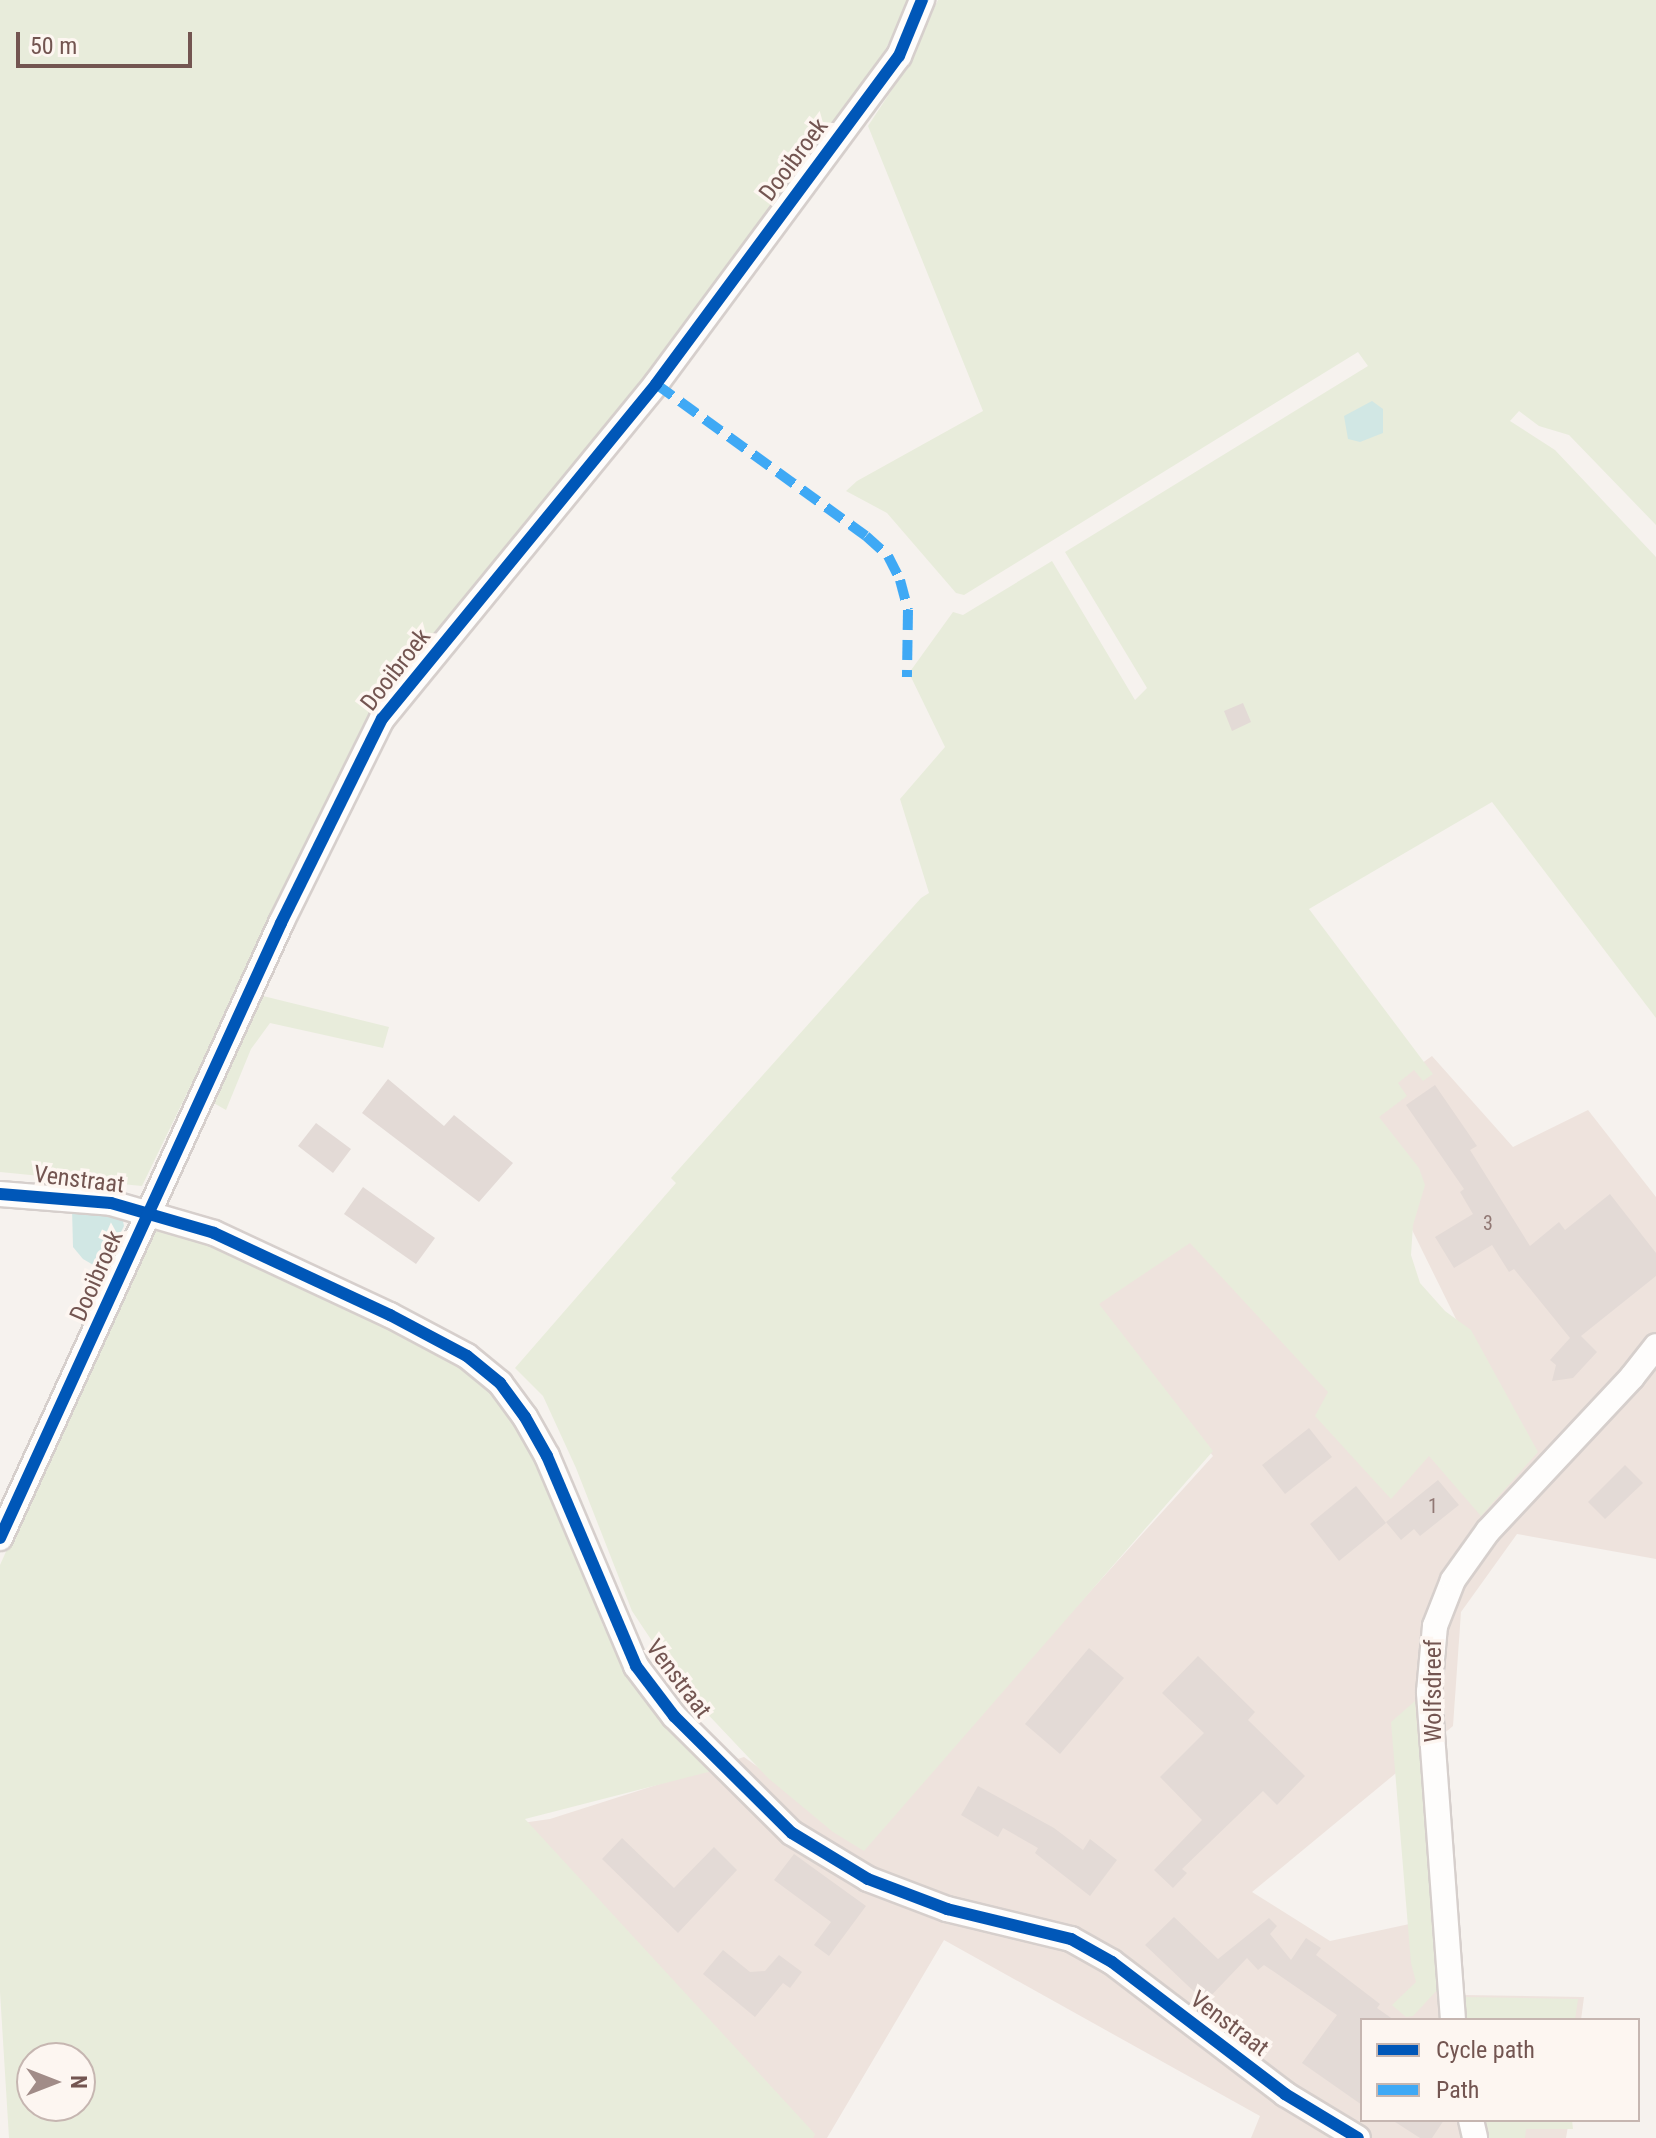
<!DOCTYPE html>
<html>
<head>
<meta charset="utf-8">
<style>
	body { margin:0 }
	#map { position:relative; width:1656px; height:2138px; overflow:hidden; background:#f6f2ee; font-family:"Roboto Condensed",sans-serif }
	div>[style] { position:absolute }
	.residential>* { inset:0; background:#eee3dd }
	.green>* { inset:0; background:#e8ecdb }
	.water>* { inset:0; background:#d1e7e4 }
	.building>* { inset:0; background:#e3dad6 }
	.roads { filter:drop-shadow(2px 0 #d6cfcc) drop-shadow(-2px 0 #d6cfcc) drop-shadow(0 2px #d6cfcc) drop-shadow(0 -2px #d6cfcc) }
	.minor>* { height:24px; margin:-12px; padding:0 12px; transform-origin:12px; border-radius:12px; background:#fefdfc }
	.quiet>* { height:10px; margin-top:-5px; transform-origin:0; background:repeating-linear-gradient(90deg,#3fa9f5 0 20px,transparent 0 30px) }
	.cycleway>* { height:12px; margin:-6px; padding:0 6px; transform-origin:6px; border-radius:6px; background:#0057b8 }
	span { translate:-50% -50%; white-space:nowrap; text-align:center; line-height:1.15; -webkit-text-stroke:7px #fdf6f1; paint-order:stroke }
	.number-label { font-size:20px; color:#917874 }
	.number-label span { -webkit-text-stroke-width:0 }
	.street-label { font-size:24px; color:#735551 }
	.legend { position:absolute; left:1360px; top:2018px; width:280px; height:104px; box-sizing:border-box; background:#fdf6f1; border:2px solid #c6b6b1; margin:0; padding:10px 14px; list-style:none; font-size:24px; color:#735551 }
	.legend li { display:flex; align-items:center; gap:16px; height:40px }
	.legend b { width:40px; border:2px solid #c6b6b1 }
	.north { position:absolute; left:16px; top:2042px; width:80px; height:80px; box-sizing:border-box; background:#fdf6f1; border:2px solid #c6b6b1; border-radius:50%; rotate:90deg; font-size:22px; font-weight:700; line-height:32px; text-align:center; color:#735551 }
	.north::after { content:''; display:block; margin:auto; width:28px; height:36px; background:#a18c88; clip-path:polygon(50% 0,100% 100%,50% 72%,0 100%) }
	.scale { position:absolute; left:16px; top:32px; width:176px; height:36px; box-sizing:border-box; border:4px solid #735551; border-top:0; padding-left:10px; font-size:24px; line-height:28px; white-space:nowrap; color:#735551; -webkit-text-stroke:6px #fdf6f1; paint-order:stroke }
</style>
</head>
<body>
<div id="map">
	<div class="residential">
		<i style="clip-path:polygon(1432px 1056px,1513px 1147px,1588px 1110px,1656px 1197px,1656px 1559px,1517px 1534px,1461px 1612px,1453px 1726px,1252px 1892px,1330px 1941px,1447px 1916px,1464px 1995px,1584px 1997px,1581px 2020px,1362px 2020px,1362px 2120px,1569px 2120px,1566px 2138px,1251px 2138px,1260px 2116px,944px 1940px,827px 2138px,707px 2138px,431px 1836px,550px 1819px,744px 1757px,862px 1843px,1213px 1456px,1090px 1300px,1195px 1227px,1489px 1386px,1354px 1112px)"></i>
	</div>
	<div class="green">
		<i style="clip-path:polygon(0 0,911px 0,870px 79px,719px 284px,478px 585px,348px 761px,142px 1186px,0 1172px)"></i>
		<i style="clip-path:polygon(938px 0,1656px 0,1656px 525px,1569px 435px,1539px 426px,1519px 411px,1510px 421px,1555px 450px,1656px 557px,1656px 1018px,1492px 802px,1309px 909px,1433px 1074px,1423px 1081px,1414px 1070px,1398px 1083px,1407px 1096px,1379px 1117px,1419px 1168px,1425px 1185px,1413px 1225px,1411px 1255px,1420px 1283px,1445px 1311px,1471px 1330px,1538px 1452px,1481px 1516px,1429px 1456px,1391px 1499px,1315px 1416px,1328px 1392px,1190px 1243px,1099px 1304px,1213px 1451px,864px 1851px,833px 1832px,768px 1778px,699px 1705px,662px 1656px,632px 1611px,576px 1468px,543px 1396px,515px 1368px,676px 1183px,671px 1178px,921px 898px,929px 893px,900px 799px,945px 747px,909px 673px,953px 612px,963px 615px,1052px 561px,1135px 700px,1147px 688px,1065px 552px,1368px 366px,1358px 352px,964px 595px,956px 593px,887px 513px,846px 491px,857px 481px,983px 411px,868px 126px,899px 79px)"></i>
		<i style="clip-path:polygon(259px 995px,389px 1027px,383px 1048px,270px 1023px,251px 1049px,226px 1110px,210px 1101px)"></i>
		<i style="clip-path:polygon(evenodd,156px 1225px,186px 1234px,406px 1328px,494px 1387px,531px 1442px,604px 1628px,634px 1681px,716px 1770px,525px 1819px,815px 2134px,813px 2138px,9px 2138px,0 1992px,0 1565px,149px 1232px,156px 1225px,32px 2058px,80px 2058px,80px 2106px,32px 2106px,32px 2058px)"></i>
		<i style="clip-path:polygon(1415px 1701px,1439px 1988px,1413px 2016px,1406px 2017px,1392px 2005px,1416px 1982px,1411px 1963px,1391px 1722px)"></i>
		<i style="clip-path:polygon(1461px 1997px,1578px 1999px,1575px 2020px,1463px 2020px)"></i>
		<i style="clip-path:polygon(1479px 2120px,1572px 2120px,1573px 2129px,1526px 2129px,1525px 2138px,1485px 2138px)"></i>
	</div>
	<div class="water">
		<i style="clip-path:polygon(1372px 401px,1383px 409px,1383px 433px,1360px 442px,1348px 439px,1344px 416px)"></i>
		<i style="clip-path:polygon(72px 1208px,122px 1216px,124px 1226px,102px 1270px,83px 1259px,73px 1247px)"></i>
	</div>
	<div class="building">
		<i style="clip-path:polygon(1243px 703px,1251px 722px,1232px 731px,1224px 711px)"></i>
		<i style="clip-path:polygon(388px 1079px,444px 1126px,454px 1115px,513px 1163px,479px 1202px,362px 1113px)"></i>
		<i style="clip-path:polygon(1435px 1085px,1477px 1146px,1470px 1150px,1530px 1246px,1559px 1222px,1565px 1230px,1610px 1194px,1656px 1253px,1656px 1276px,1581px 1336px,1597px 1352px,1573px 1378px,1552px 1381px,1556px 1365px,1550px 1360px,1570px 1338px,1514px 1269px,1509px 1272px,1492px 1245px,1454px 1268px,1435px 1237px,1473px 1214px,1460px 1192px,1464px 1189px,1406px 1105px)"></i>
		<i style="clip-path:polygon(316px 1123px,351px 1149px,333px 1173px,298px 1146px)"></i>
		<i style="clip-path:polygon(363px 1187px,435px 1238px,416px 1264px,344px 1214px)"></i>
		<i style="clip-path:polygon(1309px 1428px,1332px 1457px,1285px 1494px,1262px 1465px)"></i>
		<i style="clip-path:polygon(1625px 1465px,1643px 1483px,1605px 1519px,1588px 1502px)"></i>
		<i style="clip-path:polygon(1438px 1480px,1459px 1505px,1420px 1536px,1414px 1529px,1401px 1540px,1386px 1522px)"></i>
		<i style="clip-path:polygon(1356px 1486px,1386px 1523px,1339px 1561px,1310px 1524px)"></i>
		<i style="clip-path:polygon(1089px 1648px,1124px 1678px,1060px 1754px,1025px 1724px)"></i>
		<i style="clip-path:polygon(1198px 1656px,1255px 1712px,1248px 1720px,1305px 1776px,1277px 1805px,1263px 1791px,1182px 1869px,1187px 1873px,1173px 1888px,1154px 1870px,1202px 1820px,1160px 1777px,1204px 1733px,1162px 1693px)"></i>
		<i style="clip-path:polygon(978px 1786px,1054px 1828px,1083px 1850px,1090px 1839px,1117px 1860px,1090px 1896px,1035px 1853px,1038px 1848px,1003px 1828px,998px 1837px,961px 1815px)"></i>
		<i style="clip-path:polygon(622px 1838px,674px 1888px,714px 1847px,737px 1870px,678px 1933px,602px 1859px)"></i>
		<i style="clip-path:polygon(794px 1854px,866px 1906px,829px 1956px,814px 1945px,831px 1922px,774px 1880px)"></i>
		<i style="clip-path:polygon(1174px 1917px,1218px 1959px,1269px 1918px,1277px 1926px,1270px 1934px,1291px 1960px,1306px 1938px,1321px 1948px,1316px 1955px,1380px 2004px,1377px 2008px,1394px 2020px,1362px 2020px,1362px 2105px,1302px 2063px,1337px 2015px,1264px 1965px,1258px 1970px,1247px 1958px,1205px 2002px,1145px 1945px)"></i>
		<i style="clip-path:polygon(723px 1950px,750px 1972px,765px 1971px,779px 1955px,802px 1972px,790px 1988px,783px 1983px,755px 2017px,703px 1974px)"></i>
		<i style="clip-path:polygon(1392px 2120px,1444px 2120px,1432px 2138px,1420px 2138px)"></i>
	</div>
	<div class="roads">
		<div class="minor">
			<i style="left:0;top:1194px;width:111px;rotate:4.6deg"></i>
			<i style="left:111px;top:1203px;width:107px;rotate:16.2deg"></i>
			<i style="left:214px;top:1233px;width:194px;rotate:25deg"></i>
			<i style="left:390px;top:1315px;width:87px;rotate:28deg"></i>
			<i style="left:467px;top:1356px;width:43px;rotate:39.3deg"></i>
			<i style="left:500px;top:1383px;width:42px;rotate:53.7deg"></i>
			<i style="left:525px;top:1417px;width:45px;rotate:60.6deg"></i>
			<i style="left:547px;top:1456px;width:228px;rotate:67deg"></i>
			<i style="left:636px;top:1666px;width:63px;rotate:52.8deg"></i>
			<i style="left:674px;top:1716px;width:166px;rotate:44.8deg"></i>
			<i style="left:792px;top:1833px;width:89px;rotate:31.2deg"></i>
			<i style="left:868px;top:1879px;width:85px;rotate:20.8deg"></i>
			<i style="left:947px;top:1909px;width:128px;rotate:13.6deg"></i>
			<i style="left:1071px;top:1939px;width:47px;rotate:29.3deg"></i>
			<i style="left:1112px;top:1962px;width:218px;rotate:37.3deg"></i>
			<i style="left:1285px;top:2094px;width:85px;rotate:31.1deg"></i>
			<i style="left:0;top:1538px;width:676px;rotate:-65.44deg"></i>
			<i style="left:281px;top:923px;width:228px;rotate:-63.7deg"></i>
			<i style="left:382px;top:719px;width:433px;rotate:-50.7deg"></i>
			<i style="left:656px;top:384px;width:408px;rotate:-53.5deg"></i>
			<i style="left:899px;top:56px;width:61px;rotate:-67.7deg"></i>
			<i style="left:1453px;top:2020px;width:329px;rotate:-94.2deg"></i>
			<i style="left:1429px;top:1692px;width:66px;rotate:-84.8deg"></i>
			<i style="left:1435px;top:1626px;width:49px;rotate:-68.6deg"></i>
			<i style="left:1453px;top:1580px;width:60px;rotate:-54.5deg"></i>
			<i style="left:1488px;top:1531px;width:211px;rotate:-46.9deg"></i>
			<i style="left:1632px;top:1377px;width:39px;rotate:-52deg"></i>
			<i style="left:1471px;top:2120px;width:18px;rotate:77deg"></i>
		</div>
	</div>
	<div class="quiet">
		<i style="left:656px;top:384px;width:259px;rotate:35.9deg"></i>
		<i style="left:866px;top:536px;width:30px;rotate:42deg"></i>
		<i style="left:888px;top:556px;width:27px;rotate:63deg"></i>
		<i style="left:900px;top:580px;width:31px;rotate:75deg"></i>
		<i style="left:908px;top:610px;width:67px;rotate:90.9deg"></i>
	</div>
	<div class="cycleway">
		<i style="left:0;top:1194px;width:111px;rotate:4.6deg"></i>
		<i style="left:111px;top:1203px;width:107px;rotate:16.2deg"></i>
		<i style="left:214px;top:1233px;width:194px;rotate:25deg"></i>
		<i style="left:390px;top:1315px;width:87px;rotate:28deg"></i>
		<i style="left:467px;top:1356px;width:43px;rotate:39.3deg"></i>
		<i style="left:500px;top:1383px;width:42px;rotate:53.7deg"></i>
		<i style="left:525px;top:1417px;width:45px;rotate:60.6deg"></i>
		<i style="left:547px;top:1456px;width:228px;rotate:67deg"></i>
		<i style="left:636px;top:1666px;width:63px;rotate:52.8deg"></i>
		<i style="left:674px;top:1716px;width:166px;rotate:44.8deg"></i>
		<i style="left:792px;top:1833px;width:89px;rotate:31.2deg"></i>
		<i style="left:868px;top:1879px;width:85px;rotate:20.8deg"></i>
		<i style="left:947px;top:1909px;width:128px;rotate:13.6deg"></i>
		<i style="left:1071px;top:1939px;width:47px;rotate:29.3deg"></i>
		<i style="left:1112px;top:1962px;width:218px;rotate:37.3deg"></i>
		<i style="left:1285px;top:2094px;width:85px;rotate:31.1deg"></i>
		<i style="left:0;top:1538px;width:676px;rotate:-65.44deg"></i>
		<i style="left:281px;top:923px;width:228px;rotate:-63.7deg"></i>
		<i style="left:382px;top:719px;width:433px;rotate:-50.7deg"></i>
		<i style="left:656px;top:384px;width:408px;rotate:-53.5deg"></i>
		<i style="left:899px;top:56px;width:61px;rotate:-67.7deg"></i>
	</div>
	<div class="number-label">
		<span style="left:1488px;top:1223px">3</span>
		<span style="left:1433px;top:1506px">1</span>
	</div>
	<div class="street-label">
		<span style="left:794px;top:160px;rotate:-53deg">Dooibroek</span>
		<span style="left:396px;top:670px;rotate:-52deg">Dooibroek</span>
		<span style="left:79px;top:1180px;rotate:7deg">Venstraat</span>
		<span style="left:97px;top:1276px;rotate:-66deg">Dooibroek</span>
		<span style="left:678px;top:1679px;rotate:53deg">Venstraat</span>
		<span style="left:1434px;top:1691px;rotate:-90deg">Wolfsdreef</span>
		<span style="left:1229px;top:2024px;rotate:37deg">Venstraat</span>
	</div>
	<ul class="legend">
	<li><b style="height:10px;background:#0057b8"></b>Cycle path</li>
	<li><b style="height:10px;background:#3fa9f5"></b>Path</li>
	</ul>
	<div class="north">N</div>
	<div class="scale">50 m</div>
</div>
</body>
</html>
